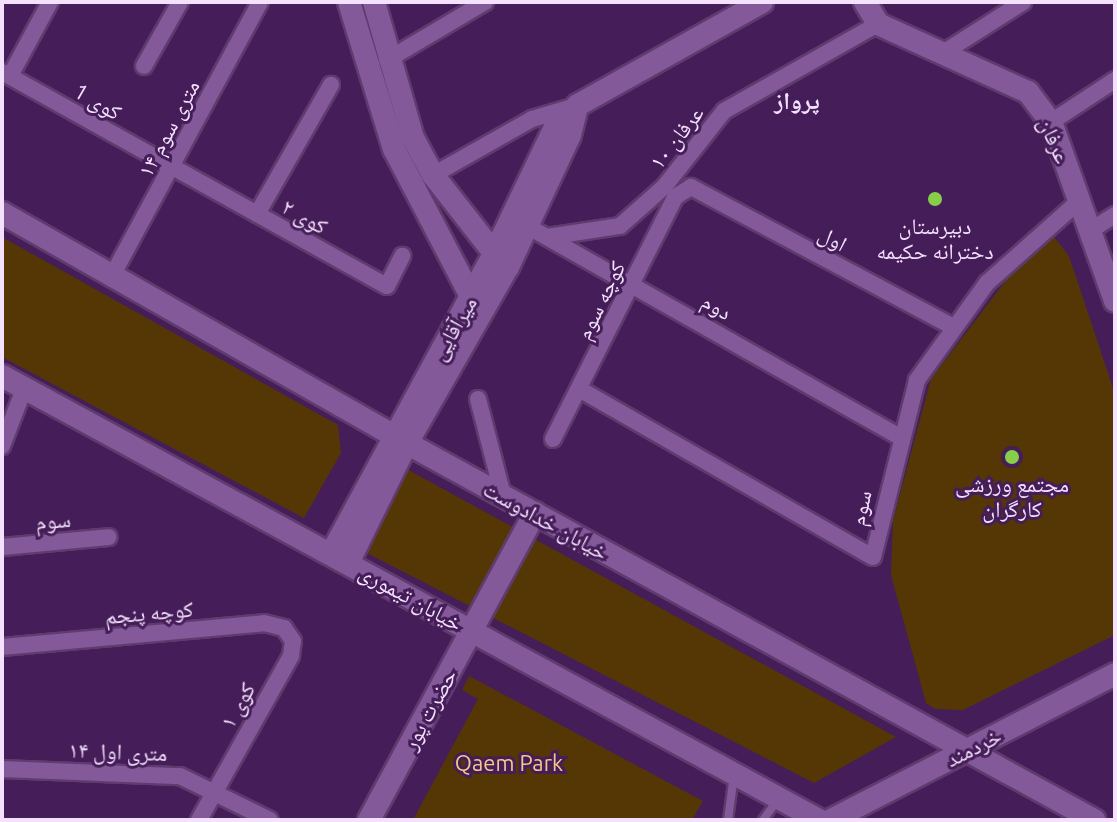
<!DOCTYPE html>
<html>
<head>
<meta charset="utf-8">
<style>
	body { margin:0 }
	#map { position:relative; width:1117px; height:822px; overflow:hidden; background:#451d58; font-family:Ubuntu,"Noto Naskh Arabic",sans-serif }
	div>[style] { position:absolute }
	.green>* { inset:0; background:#553706 }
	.roads { filter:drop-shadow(2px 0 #5f3b6e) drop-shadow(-2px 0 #5f3b6e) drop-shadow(0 2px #5f3b6e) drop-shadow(0 -2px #5f3b6e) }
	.lane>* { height:8px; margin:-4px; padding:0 4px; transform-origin:4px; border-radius:4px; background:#835999 }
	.street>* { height:16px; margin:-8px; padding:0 8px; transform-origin:8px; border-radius:8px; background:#835999 }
	.secondary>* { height:22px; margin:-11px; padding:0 11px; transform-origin:11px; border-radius:11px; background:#835999 }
	.dots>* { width:22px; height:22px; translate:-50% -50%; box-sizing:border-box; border:4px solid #451d58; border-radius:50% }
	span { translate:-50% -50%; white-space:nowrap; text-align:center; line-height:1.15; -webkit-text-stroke:6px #451d58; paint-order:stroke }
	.street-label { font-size:22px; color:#f3e1fe }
	.poi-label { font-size:22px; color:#f3e1fe }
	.park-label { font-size:22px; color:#f7c788 }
	.neighbourhood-label { font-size:24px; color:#f3e1fe; font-weight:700 }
	.frame { position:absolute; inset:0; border:4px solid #f3e1fe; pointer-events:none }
</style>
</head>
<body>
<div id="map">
	<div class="green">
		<i style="clip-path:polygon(2px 237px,338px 425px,341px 453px,304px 518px,2px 357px)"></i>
		<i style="clip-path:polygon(1055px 238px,1069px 256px,1115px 394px,1115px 635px,963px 710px,935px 709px,926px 703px,891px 575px,893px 520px,931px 379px,1023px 258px,1040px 239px)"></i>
		<i style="clip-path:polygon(403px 467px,896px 737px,814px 783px,361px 550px)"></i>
		<i style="clip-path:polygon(469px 676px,703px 801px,692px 820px,413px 820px,478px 699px,462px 690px)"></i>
	</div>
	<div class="roads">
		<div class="lane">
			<i style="left:728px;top:820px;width:45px;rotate:-82.4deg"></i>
			<i style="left:763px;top:820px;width:27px;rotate:-54deg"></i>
		</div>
		<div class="street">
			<i style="left:943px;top:53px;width:95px;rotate:-32.5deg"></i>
			<i style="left:387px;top:60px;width:114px;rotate:-30.6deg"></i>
			<i style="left:144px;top:66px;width:73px;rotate:-60.6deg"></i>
			<i style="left:2px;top:72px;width:440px;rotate:29.1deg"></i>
			<i style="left:387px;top:286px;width:34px;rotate:-63deg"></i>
			<i style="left:10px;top:76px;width:84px;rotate:-61.6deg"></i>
			<i style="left:1051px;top:122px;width:77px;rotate:-33.3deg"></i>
			<i style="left:433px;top:175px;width:114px;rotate:-29.5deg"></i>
			<i style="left:532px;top:119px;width:46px;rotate:-16.5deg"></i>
			<i style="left:257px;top:214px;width:149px;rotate:-60.2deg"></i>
			<i style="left:520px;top:222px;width:435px;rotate:29.5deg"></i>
			<i style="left:1090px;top:231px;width:30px;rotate:-33deg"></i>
			<i style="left:547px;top:237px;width:74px;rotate:-8.6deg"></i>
			<i style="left:620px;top:226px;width:59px;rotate:-41.6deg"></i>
			<i style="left:664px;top:187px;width:97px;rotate:-51.7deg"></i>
			<i style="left:724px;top:111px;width:177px;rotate:-29.5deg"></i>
			<i style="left:113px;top:274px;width:309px;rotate:-61.6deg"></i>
			<i style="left:581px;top:390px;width:336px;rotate:29.8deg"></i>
			<i style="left:873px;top:557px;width:182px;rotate:-76deg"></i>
			<i style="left:917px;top:380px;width:120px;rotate:-54.2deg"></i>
			<i style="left:987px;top:283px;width:123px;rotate:-41.7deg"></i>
			<i style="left:478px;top:399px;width:100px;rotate:75.5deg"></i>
			<i style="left:553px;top:439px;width:271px;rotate:-63.2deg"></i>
			<i style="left:675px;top:197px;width:19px;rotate:-32deg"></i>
			<i style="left:691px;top:187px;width:297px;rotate:28.1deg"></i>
			<i style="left:2px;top:446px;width:61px;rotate:-68.9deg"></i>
			<i style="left:2px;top:547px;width:107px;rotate:-5.3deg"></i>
			<i style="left:2px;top:647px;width:263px;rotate:-5.2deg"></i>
			<i style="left:264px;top:623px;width:21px;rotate:14deg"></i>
			<i style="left:284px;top:628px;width:16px;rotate:55deg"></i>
			<i style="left:293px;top:641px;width:15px;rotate:98deg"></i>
			<i style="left:291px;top:656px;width:188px;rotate:119.3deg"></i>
			<i style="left:2px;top:769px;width:178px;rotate:2.3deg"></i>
			<i style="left:180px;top:776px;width:100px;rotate:26.1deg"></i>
		</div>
		<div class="secondary">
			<i style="left:349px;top:2px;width:154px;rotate:73deg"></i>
			<i style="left:394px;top:149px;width:166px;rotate:62.4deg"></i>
			<i style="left:471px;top:296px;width:11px;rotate:38deg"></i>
			<i style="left:374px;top:2px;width:141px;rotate:74deg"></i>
			<i style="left:413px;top:138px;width:42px;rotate:61.6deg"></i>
			<i style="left:433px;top:175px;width:110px;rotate:52deg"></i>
			<i style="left:865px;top:2px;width:26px;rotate:59deg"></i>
			<i style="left:878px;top:24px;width:165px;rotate:24.4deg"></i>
			<i style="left:1028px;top:92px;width:38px;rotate:53deg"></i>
			<i style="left:1051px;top:122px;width:190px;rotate:70.3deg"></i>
			<i style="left:2px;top:213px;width:449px;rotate:29.6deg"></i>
			<i style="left:392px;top:435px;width:801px;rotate:28.74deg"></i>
			<i style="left:2px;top:376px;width:930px;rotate:28.52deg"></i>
			<i style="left:331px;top:554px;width:339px;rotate:-61.5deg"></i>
			<i style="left:493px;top:256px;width:141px;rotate:-64.3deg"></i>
			<i style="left:554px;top:129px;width:34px;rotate:-45deg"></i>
			<i style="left:578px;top:105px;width:211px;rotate:-29.2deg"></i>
			<i style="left:348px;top:563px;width:134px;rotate:-63.8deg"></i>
			<i style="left:407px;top:443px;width:203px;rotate:-60.2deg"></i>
			<i style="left:508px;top:267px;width:146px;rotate:-64.8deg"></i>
			<i style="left:570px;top:135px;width:29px;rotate:-76deg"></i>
			<i style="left:369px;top:820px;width:349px;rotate:-61.6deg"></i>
			<i style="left:831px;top:820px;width:319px;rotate:-27.2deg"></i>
		</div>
	</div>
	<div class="dots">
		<i style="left:935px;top:199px;background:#88cf49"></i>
		<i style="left:1012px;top:457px;background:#88cf49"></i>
	</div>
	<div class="street-label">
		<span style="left:98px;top:101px;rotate:30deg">کوی 1</span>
		<span style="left:168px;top:128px;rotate:-62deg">۱۴ متری سوم</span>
		<span style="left:676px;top:137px;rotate:-52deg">عرفان ۱۰</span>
		<span style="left:1055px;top:140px;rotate:66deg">عرفان</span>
		<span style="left:305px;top:216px;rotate:29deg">کوی ۲</span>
		<span style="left:833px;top:238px;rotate:28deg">اول</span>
		<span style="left:600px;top:300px;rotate:-64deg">کوچه سوم</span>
		<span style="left:717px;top:306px;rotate:30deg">دوم</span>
		<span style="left:453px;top:328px;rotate:-60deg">میرآقایی</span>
		<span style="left:860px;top:508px;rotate:-78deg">سوم</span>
		<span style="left:53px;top:520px;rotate:-5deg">سوم</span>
		<span style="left:546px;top:520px;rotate:29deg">خیابان خدادوست</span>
		<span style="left:411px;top:597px;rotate:29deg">خیابان تیموری</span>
		<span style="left:149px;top:612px;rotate:-5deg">کوچه پنجم</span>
		<span style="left:237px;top:705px;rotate:-61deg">کوی ۱</span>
		<span style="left:429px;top:709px;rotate:-61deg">حضرت پور</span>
		<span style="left:973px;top:747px;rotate:-27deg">خردمند</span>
		<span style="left:118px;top:751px;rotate:2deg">۱۴ متری اول</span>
	</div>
	<div class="poi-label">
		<span style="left:935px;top:238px">دبیرستان<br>دخترانه حکیمه</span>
		<span style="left:1012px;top:496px">مجتمع ورزشی<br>کارگران</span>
	</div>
	<div class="park-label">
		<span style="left:509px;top:763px">Qaem Park</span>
	</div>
	<div class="neighbourhood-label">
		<span style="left:797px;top:101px">پرواز</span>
	</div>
	<div class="frame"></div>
</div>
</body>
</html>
